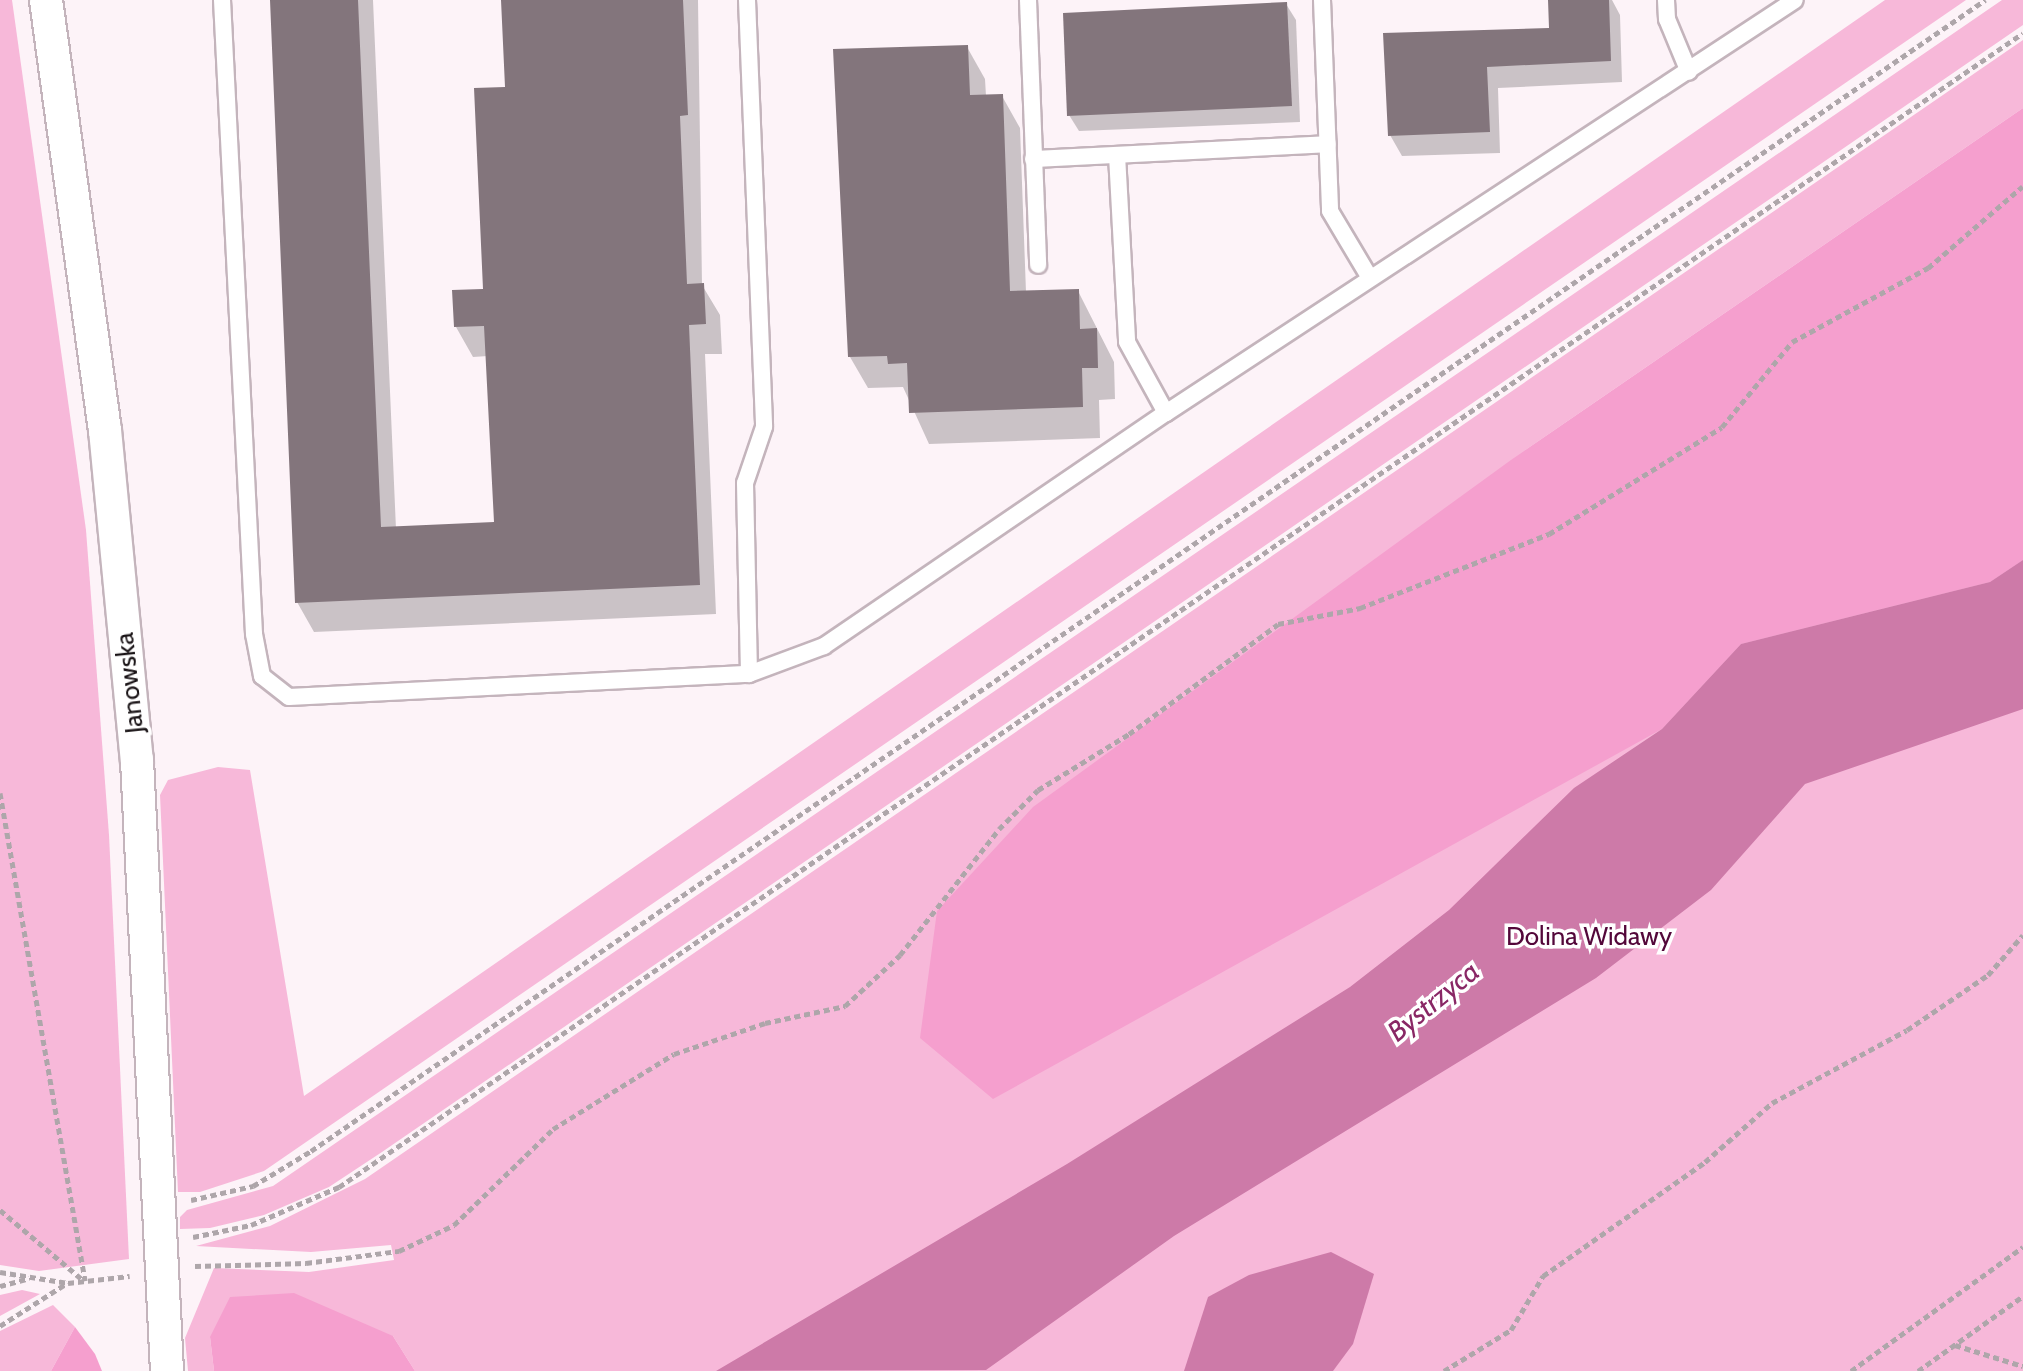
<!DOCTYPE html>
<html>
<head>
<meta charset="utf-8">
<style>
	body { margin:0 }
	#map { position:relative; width:2023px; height:1371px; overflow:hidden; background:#fdf3f8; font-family:Cabin,sans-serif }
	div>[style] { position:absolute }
	.green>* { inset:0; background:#f7b8d9 }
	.forest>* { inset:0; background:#f59fce }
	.water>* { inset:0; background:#cd7aa8 }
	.shadow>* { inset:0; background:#0003 }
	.building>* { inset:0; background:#83757c }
	.path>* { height:5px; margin-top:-2.5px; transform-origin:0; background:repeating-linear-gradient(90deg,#aea6aa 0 6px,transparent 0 10px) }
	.roads { filter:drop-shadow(2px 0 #c4b4bc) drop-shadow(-2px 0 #c4b4bc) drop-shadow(0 2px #c4b4bc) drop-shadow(0 -2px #c4b4bc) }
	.service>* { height:16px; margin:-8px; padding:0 8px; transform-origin:8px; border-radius:8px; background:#fff }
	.minor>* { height:32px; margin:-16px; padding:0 16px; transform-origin:16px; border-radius:16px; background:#fff }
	span { translate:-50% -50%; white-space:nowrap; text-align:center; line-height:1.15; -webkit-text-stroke:7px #fff; paint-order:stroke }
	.street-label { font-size:26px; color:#191316 }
	.park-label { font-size:26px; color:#53073a }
	.water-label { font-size:28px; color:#892765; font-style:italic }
</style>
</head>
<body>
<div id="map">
	<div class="green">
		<i style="clip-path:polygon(0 0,12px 0,86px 530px,109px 835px,129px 1259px,39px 1271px,0 1265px)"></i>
		<i style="clip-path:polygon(1885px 0,1966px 0,264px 1171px,200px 1192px,178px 1192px,160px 795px,168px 780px,218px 767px,250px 770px,304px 1096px)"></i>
		<i style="clip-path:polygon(2002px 0,2023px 0,2023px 25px,382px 1152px,329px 1187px,264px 1215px,210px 1228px,180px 1229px,180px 1217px,187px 1210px,273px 1186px)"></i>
		<i style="clip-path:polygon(2023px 40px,2023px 108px,1511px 460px,2023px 111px,2023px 1371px,415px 1371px,393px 1336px,210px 1337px,214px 1371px,188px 1371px,185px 1338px,214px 1268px,309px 1272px,394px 1260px,391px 1245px,311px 1252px,196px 1246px,270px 1226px,365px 1179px)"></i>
		<i style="clip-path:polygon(22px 1290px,40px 1294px,0 1316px,0 1295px)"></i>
		<i style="clip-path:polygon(53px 1305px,75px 1327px,51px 1371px,0 1371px,0 1331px)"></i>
	</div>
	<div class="forest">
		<i style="clip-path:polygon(2023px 108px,2023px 560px,1990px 582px,1741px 644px,1662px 729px,993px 1099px,920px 1038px,937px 911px,1033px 807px,1511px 460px)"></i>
		<i style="clip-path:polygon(294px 1293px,393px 1336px,415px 1371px,214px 1371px,210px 1337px,230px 1297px)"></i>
		<i style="clip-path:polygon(75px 1327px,95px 1354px,102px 1371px,51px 1371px)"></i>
	</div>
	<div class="water">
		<i style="clip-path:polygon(2023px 560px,2023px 709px,1805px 784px,1711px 890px,1596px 978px,1174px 1236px,986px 1370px,716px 1371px,1067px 1164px,1350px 987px,1449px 910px,1574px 788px,1662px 729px,1741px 644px,1990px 582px)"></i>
		<i style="clip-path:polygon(1331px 1252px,1374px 1274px,1353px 1344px,1333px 1371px,1184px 1371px,1208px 1297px,1249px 1275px)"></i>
	</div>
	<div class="shadow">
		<i style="clip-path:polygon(272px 0,373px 0,396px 529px,496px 524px,488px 356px,473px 357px,456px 327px,485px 291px,507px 88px,503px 0,698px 0,702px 285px,720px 315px,722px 354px,705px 354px,716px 614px,314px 632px,297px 602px)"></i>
		<i style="clip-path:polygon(1564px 0,1612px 0,1620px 15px,1622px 82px,1498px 88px,1500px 153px,1402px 156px,1390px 135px,1385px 35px,1551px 30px)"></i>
		<i style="clip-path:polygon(1286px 4px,1296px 20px,1300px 122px,1079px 131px,1069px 115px)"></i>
		<i style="clip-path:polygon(967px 47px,985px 79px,986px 96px,1002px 96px,1020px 128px,1026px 292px,1078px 291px,1114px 362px,1115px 399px,1099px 400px,1100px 438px,929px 444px,903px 387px,868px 388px,850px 357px)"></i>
	</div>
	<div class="building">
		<i style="clip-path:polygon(270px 0,358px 0,381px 527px,494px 522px,484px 326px,454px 327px,452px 290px,483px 289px,474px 88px,505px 87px,501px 0,683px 0,688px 115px,680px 116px,687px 284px,704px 283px,706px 324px,689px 325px,700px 585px,295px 603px)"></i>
		<i style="clip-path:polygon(1548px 0,1609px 0,1611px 61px,1487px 67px,1490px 132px,1388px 136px,1383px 33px,1549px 28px)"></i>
		<i style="clip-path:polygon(1287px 2px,1292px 106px,1067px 116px,1063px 13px)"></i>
		<i style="clip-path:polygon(968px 45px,970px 95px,1003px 94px,1010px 291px,1079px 289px,1080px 329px,1097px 328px,1098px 368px,1082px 368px,1083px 407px,909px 413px,907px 363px,888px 364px,887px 356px,848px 357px,833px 49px)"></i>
	</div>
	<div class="path">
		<i style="left:0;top:793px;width:495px;rotate:80.1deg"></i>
		<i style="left:191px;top:1200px;width:64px;rotate:-12.7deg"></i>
		<i style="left:253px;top:1186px;width:68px;rotate:-31.1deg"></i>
		<i style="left:311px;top:1151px;width:2032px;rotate:-34.51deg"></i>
		<i style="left:0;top:1210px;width:110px;rotate:40.2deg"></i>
		<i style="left:193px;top:1237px;width:59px;rotate:-11.7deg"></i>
		<i style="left:251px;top:1225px;width:96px;rotate:-23.4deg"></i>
		<i style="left:339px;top:1187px;width:2041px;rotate:-34.42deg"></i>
		<i style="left:195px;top:1266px;width:111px;rotate:-1.5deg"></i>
		<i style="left:306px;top:1263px;width:94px;rotate:-7.4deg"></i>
		<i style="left:399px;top:1251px;width:61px;rotate:-25.3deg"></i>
		<i style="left:454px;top:1225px;width:138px;rotate:-44.1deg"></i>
		<i style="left:553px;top:1129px;width:142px;rotate:-31.8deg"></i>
		<i style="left:674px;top:1054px;width:96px;rotate:-18.8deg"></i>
		<i style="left:765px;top:1023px;width:82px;rotate:-12deg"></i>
		<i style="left:845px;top:1006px;width:75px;rotate:-42.8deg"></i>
		<i style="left:900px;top:955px;width:160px;rotate:-51.8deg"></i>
		<i style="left:999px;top:829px;width:55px;rotate:-45deg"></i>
		<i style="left:1038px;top:790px;width:107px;rotate:-31.6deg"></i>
		<i style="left:1129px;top:734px;width:185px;rotate:-36.4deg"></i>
		<i style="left:1278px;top:624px;width:84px;rotate:-11deg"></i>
		<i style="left:1360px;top:608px;width:203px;rotate:-21.4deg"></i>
		<i style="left:1549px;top:534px;width:203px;rotate:-31.7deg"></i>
		<i style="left:1722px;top:427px;width:110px;rotate:-50.5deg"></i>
		<i style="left:1792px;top:342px;width:155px;rotate:-28.6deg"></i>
		<i style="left:1928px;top:268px;width:125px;rotate:-40.8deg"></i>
		<i style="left:0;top:1272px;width:69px;rotate:9.2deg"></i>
		<i style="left:68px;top:1283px;width:62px;rotate:-6.4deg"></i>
		<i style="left:0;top:1286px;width:30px;rotate:-15deg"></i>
		<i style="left:0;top:1326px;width:80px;rotate:-32.7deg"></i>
		<i style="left:1955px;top:1345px;width:71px;rotate:17.2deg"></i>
		<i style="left:1444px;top:1371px;width:79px;rotate:-31.5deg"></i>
		<i style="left:1511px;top:1330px;width:63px;rotate:-59.3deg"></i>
		<i style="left:1543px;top:1276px;width:198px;rotate:-35.1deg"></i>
		<i style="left:1705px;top:1162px;width:89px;rotate:-41.4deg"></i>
		<i style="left:1772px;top:1103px;width:153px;rotate:-28.4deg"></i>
		<i style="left:1907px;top:1030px;width:98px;rotate:-34.2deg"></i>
		<i style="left:1988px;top:975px;width:53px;rotate:-48.8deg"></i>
		<i style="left:1851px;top:1371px;width:212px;rotate:-35.8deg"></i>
		<i style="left:1918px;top:1371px;width:129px;rotate:-35.5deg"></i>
	</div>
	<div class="roads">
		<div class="service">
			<i style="left:222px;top:0;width:635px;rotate:87.11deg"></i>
			<i style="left:254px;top:634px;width:43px;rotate:79.2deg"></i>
			<i style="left:262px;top:676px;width:34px;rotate:38deg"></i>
			<i style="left:289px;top:697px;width:461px;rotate:-2.9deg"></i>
			<i style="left:749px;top:674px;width:80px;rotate:-20.5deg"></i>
			<i style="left:824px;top:646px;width:414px;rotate:-34.3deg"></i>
			<i style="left:1166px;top:413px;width:752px;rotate:-33.29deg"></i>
			<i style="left:747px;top:0;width:427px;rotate:87.7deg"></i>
			<i style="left:764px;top:427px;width:59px;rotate:108.7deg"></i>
			<i style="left:745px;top:483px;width:191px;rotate:88.8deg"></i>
			<i style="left:1028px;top:0;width:265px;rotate:87.8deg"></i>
			<i style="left:1322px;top:0;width:211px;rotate:87.8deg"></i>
			<i style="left:1330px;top:211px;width:78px;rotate:59.2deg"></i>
			<i style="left:1666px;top:0;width:19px;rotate:87deg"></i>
			<i style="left:1667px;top:19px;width:57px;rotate:67.5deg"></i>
			<i style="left:1117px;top:155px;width:187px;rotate:86.9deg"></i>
			<i style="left:1127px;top:342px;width:81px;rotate:61.2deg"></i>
			<i style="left:1033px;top:159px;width:295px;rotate:-2.9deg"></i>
		</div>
		<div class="minor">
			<i style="left:46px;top:0;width:434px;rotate:82.2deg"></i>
			<i style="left:105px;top:430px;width:332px;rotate:84.5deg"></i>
			<i style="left:137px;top:760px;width:612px;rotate:87.19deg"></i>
		</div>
	</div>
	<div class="street-label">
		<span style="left:130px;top:683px;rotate:-96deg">Janowska</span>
	</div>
	<div class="park-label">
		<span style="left:1589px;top:937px">Dolina Widawy</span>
	</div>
	<div class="water-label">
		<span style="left:1433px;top:1001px;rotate:-39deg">Bystrzyca</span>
	</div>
</div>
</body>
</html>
